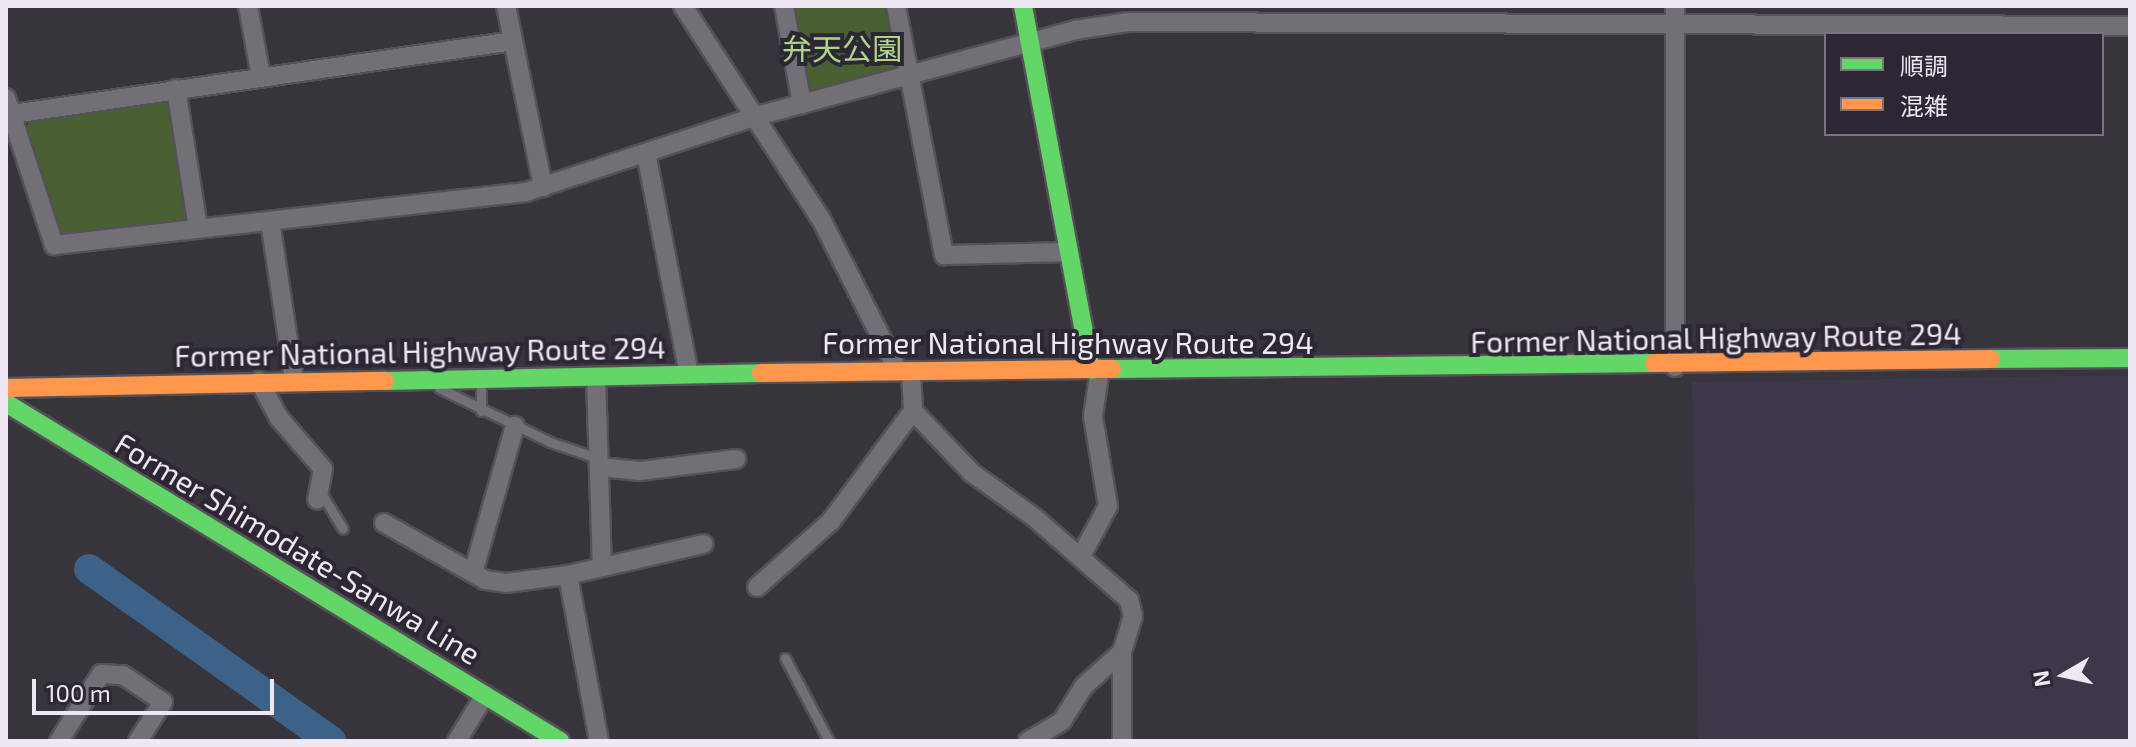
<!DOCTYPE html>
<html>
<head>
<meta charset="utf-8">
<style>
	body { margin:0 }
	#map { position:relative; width:2136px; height:747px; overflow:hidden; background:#37343c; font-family:"Exo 2","Noto Sans JP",sans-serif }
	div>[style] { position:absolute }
	.built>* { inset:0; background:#3e3649 }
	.green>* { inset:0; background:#496032 }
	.river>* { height:30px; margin:-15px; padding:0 15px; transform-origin:15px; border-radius:15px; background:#3c628a }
	.roads { filter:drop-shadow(2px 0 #555158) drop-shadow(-2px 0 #555158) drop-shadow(0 2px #555158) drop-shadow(0 -2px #555158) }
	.lane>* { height:9px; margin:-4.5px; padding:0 4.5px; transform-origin:4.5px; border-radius:4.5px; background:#727076 }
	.street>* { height:18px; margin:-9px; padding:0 9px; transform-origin:9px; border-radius:9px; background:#727076 }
	.fast>* { height:18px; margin:-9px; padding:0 9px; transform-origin:9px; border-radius:9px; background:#63d668 }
	.slow>* { height:18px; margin:-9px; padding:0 9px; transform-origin:9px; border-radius:9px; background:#ff974d }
	span { translate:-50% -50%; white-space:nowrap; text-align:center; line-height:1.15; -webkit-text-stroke:8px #2d2635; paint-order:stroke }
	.park-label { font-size:30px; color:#add686 }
	.street-label { font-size:30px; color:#ede8f2 }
	.frame { position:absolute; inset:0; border:8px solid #ede8f2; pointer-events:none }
	.legend { position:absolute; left:1824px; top:32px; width:280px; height:104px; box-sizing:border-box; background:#2d2635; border:2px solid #7a7481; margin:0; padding:10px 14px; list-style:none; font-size:24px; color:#ede8f2 }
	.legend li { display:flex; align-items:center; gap:16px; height:40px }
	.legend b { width:40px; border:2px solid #7a7481 }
	.north { position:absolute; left:2024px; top:635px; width:80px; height:80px; -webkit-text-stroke:6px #2d2635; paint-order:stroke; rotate:261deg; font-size:22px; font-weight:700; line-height:32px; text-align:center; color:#ede8f2 }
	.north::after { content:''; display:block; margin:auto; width:28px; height:36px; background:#ede8f2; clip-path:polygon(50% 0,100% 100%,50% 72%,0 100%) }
	.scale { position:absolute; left:32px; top:679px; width:242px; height:36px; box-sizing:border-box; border:4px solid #ede8f2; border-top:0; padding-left:10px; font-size:24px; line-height:28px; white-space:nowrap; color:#ede8f2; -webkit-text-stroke:6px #2d2635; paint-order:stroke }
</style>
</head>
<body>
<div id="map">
	<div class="built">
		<i style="clip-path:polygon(2130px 375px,2130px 741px,1698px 741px,1692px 382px)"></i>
	</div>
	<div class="green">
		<i style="clip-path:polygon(792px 6px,890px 6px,901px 64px,894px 75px,821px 98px,808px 91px)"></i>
		<i style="clip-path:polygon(167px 101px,175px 110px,190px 222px,65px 237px,57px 232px,25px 131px,30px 120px)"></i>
	</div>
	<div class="river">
		<i style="left:89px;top:569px;width:297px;rotate:35.4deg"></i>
	</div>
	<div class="roads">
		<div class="lane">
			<i style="left:481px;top:387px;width:24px;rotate:90deg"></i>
			<i style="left:439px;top:388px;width:123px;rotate:25.9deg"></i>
			<i style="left:550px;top:442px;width:53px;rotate:18.8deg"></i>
			<i style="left:320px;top:491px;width:44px;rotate:58.8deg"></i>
			<i style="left:785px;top:658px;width:94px;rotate:62.1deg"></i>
		</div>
		<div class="street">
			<i style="left:248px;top:6px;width:72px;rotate:79.6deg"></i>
			<i style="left:506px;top:6px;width:185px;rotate:78.4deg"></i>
			<i style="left:683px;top:6px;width:254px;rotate:57.1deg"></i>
			<i style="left:821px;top:219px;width:170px;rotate:63.1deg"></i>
			<i style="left:784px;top:6px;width:100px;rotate:79.6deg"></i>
			<i style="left:896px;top:6px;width:254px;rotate:79.1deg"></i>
			<i style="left:944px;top:255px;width:125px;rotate:-1.4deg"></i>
			<i style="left:176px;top:89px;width:141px;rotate:81deg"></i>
			<i style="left:6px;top:98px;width:155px;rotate:71.9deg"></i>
			<i style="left:54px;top:245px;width:475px;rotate:-6.4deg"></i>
			<i style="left:526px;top:192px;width:243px;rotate:-18.2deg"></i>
			<i style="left:757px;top:116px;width:329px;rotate:-15.1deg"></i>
			<i style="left:1075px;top:30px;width:55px;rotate:-8.4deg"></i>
			<i style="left:1129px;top:22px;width:1001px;rotate:0.23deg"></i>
			<i style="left:6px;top:115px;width:512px;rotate:-8.3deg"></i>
			<i style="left:646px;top:153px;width:225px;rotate:79deg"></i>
			<i style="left:270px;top:221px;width:161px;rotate:81.4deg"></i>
			<i style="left:1675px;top:367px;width:361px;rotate:-90deg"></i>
			<i style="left:911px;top:371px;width:40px;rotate:87.1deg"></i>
			<i style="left:913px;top:411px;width:86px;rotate:46.4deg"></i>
			<i style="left:972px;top:473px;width:77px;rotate:35.5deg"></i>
			<i style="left:1035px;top:518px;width:125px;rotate:41.1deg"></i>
			<i style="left:1129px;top:600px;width:16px;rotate:76deg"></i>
			<i style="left:1133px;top:616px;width:38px;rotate:107deg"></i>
			<i style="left:1122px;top:652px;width:89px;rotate:90deg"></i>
			<i style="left:596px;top:377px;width:190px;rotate:88.2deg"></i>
			<i style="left:259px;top:381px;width:42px;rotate:61.6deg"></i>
			<i style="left:279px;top:418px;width:67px;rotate:49.2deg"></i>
			<i style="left:323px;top:469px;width:31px;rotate:101deg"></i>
			<i style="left:600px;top:467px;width:40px;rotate:5.7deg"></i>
			<i style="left:640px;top:471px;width:97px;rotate:-7.1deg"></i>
			<i style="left:384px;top:523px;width:116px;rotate:29.4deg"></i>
			<i style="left:485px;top:580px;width:21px;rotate:8deg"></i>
			<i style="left:506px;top:583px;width:63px;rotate:-7.4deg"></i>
			<i style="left:1081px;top:556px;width:57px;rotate:-61.6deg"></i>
			<i style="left:1108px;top:506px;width:91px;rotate:-99.5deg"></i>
			<i style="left:1093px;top:416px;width:48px;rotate:-81.5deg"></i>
			<i style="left:473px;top:573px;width:153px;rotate:-74.1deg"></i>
			<i style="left:757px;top:587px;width:99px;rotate:-41.7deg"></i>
			<i style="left:831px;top:521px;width:137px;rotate:-53.3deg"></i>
			<i style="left:59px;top:741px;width:79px;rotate:-57.9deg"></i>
			<i style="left:101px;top:674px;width:22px;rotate:3deg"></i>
			<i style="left:123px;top:675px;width:48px;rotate:34deg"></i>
			<i style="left:163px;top:702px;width:46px;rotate:122.7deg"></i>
			<i style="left:457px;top:741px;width:54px;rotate:-58.7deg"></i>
			<i style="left:599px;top:741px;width:169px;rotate:-100.6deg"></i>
			<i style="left:568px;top:575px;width:139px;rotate:-12.9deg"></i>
			<i style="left:1028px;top:741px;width:39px;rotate:-30deg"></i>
			<i style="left:1062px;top:721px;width:41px;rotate:-57.8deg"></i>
			<i style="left:1084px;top:686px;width:51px;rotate:-41.8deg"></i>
		</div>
		<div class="fast">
			<i style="left:1023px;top:6px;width:370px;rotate:79.4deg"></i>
			<i style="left:1991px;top:359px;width:139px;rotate:-0.4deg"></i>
			<i style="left:1112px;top:369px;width:542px;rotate:-0.63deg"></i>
			<i style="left:385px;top:381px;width:376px;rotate:-1.2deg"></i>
			<i style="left:6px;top:403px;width:649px;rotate:31.39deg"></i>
		</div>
		<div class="slow">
			<i style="left:1654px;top:363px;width:337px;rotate:-0.7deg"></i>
			<i style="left:761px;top:373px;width:351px;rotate:-0.7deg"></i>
			<i style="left:6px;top:388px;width:379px;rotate:-1.1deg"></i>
		</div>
	</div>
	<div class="park-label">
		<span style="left:842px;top:48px">弁天公園</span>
	</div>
	<div class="street-label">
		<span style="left:1716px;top:337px;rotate:-1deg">Former National Highway Route 294</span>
		<span style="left:1068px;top:342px">Former National Highway Route 294</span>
		<span style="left:420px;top:351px;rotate:-1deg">Former National Highway Route 294</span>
		<span style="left:298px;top:548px;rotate:31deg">Former Shimodate-Sanwa Line</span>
	</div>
	<div class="frame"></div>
	<ul class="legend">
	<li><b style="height:10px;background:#63d668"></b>順調</li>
	<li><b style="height:10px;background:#ff974d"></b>混雑</li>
	</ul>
	<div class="north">N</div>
	<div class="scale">100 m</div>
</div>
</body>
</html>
